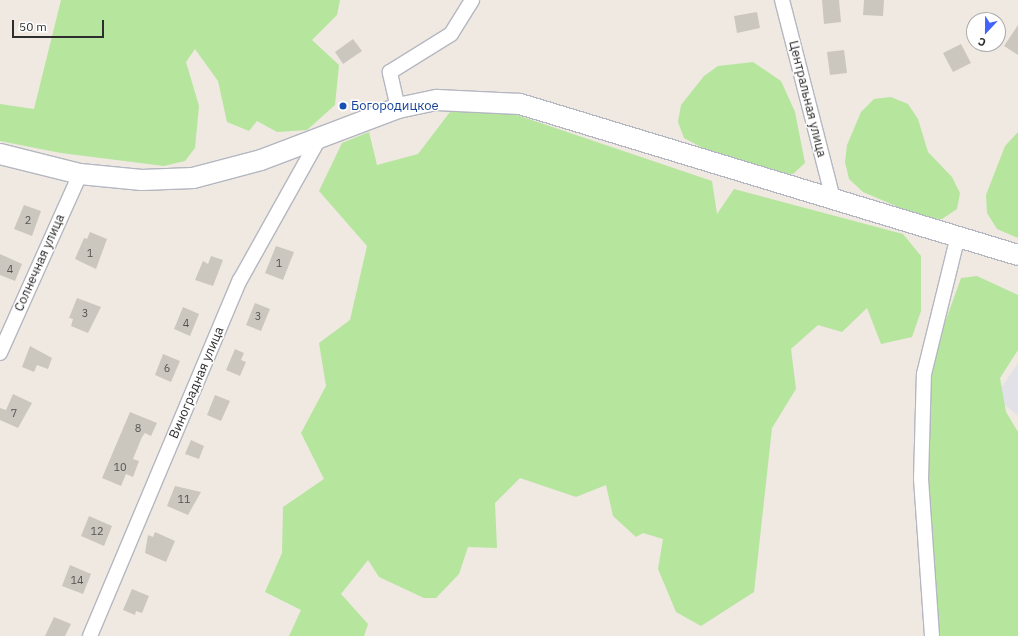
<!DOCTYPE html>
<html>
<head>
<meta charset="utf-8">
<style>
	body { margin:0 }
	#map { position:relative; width:1018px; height:636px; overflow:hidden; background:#efe9e1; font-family:"IBM Plex Sans",sans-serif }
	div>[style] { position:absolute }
	.industrial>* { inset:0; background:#e3e1e8 }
	.green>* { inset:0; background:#b6e59e }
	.building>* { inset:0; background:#cbc7bf }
	.roads { filter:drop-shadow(1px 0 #b4b7c1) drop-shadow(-1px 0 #b4b7c1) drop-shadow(0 1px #b4b7c1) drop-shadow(0 -1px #b4b7c1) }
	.street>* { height:14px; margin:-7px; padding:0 7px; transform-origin:7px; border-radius:7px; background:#fff }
	.secondary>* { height:20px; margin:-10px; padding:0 10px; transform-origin:10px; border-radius:10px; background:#fff }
	.dots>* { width:11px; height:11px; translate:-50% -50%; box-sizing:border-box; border:2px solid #fff; border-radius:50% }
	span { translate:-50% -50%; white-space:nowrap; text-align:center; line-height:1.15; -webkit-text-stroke:3px #fff; paint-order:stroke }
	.number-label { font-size:11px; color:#555452 }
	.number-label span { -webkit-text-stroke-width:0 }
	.street-label { font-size:13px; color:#2e2e2e }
	.transit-label { font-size:13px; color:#164399 }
	.left { translate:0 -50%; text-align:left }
	.north { position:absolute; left:966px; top:12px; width:40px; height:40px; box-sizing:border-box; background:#fff; border:1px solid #ababab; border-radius:50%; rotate:202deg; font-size:11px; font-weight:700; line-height:16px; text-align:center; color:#2e2e2e }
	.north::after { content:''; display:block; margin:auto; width:14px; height:18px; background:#4264fb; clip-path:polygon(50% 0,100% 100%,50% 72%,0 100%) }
	.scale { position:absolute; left:12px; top:20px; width:92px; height:18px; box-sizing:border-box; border:2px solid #2e2e2e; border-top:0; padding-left:5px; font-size:12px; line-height:14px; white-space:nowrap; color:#2e2e2e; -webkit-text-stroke:3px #fff; paint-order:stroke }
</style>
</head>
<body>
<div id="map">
	<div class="industrial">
		<i style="clip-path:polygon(1018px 363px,1018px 416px,995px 397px)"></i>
	</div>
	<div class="green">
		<i style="clip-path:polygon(61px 0,340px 0,337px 15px,312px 40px,339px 65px,335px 105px,307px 130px,277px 132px,257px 121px,249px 131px,227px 122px,218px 81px,195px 49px,186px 62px,199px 106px,195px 148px,185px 161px,164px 166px,61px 153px,0 141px,0 104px,34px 109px)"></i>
		<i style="clip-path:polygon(753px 62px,781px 81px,795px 112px,805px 163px,793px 174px,776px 173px,716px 155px,684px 138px,678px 122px,681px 105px,704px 76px,718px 66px)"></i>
		<i style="clip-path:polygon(891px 97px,908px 104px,918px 119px,928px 152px,952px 177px,960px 193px,957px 209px,942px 219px,924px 218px,863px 192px,849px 179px,845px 162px,847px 145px,861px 112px,874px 99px)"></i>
		<i style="clip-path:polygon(450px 112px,508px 112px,712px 181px,717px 214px,734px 189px,903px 234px,921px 256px,921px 311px,912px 337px,881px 344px,867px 308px,842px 332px,818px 325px,791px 349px,796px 389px,772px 428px,754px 592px,701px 626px,676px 612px,658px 569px,663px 539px,643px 533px,636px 537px,613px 516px,606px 485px,576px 497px,520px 478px,495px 503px,497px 548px,468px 547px,459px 574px,436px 598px,424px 598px,379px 577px,368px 560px,341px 594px,368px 624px,364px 636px,289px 636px,301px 610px,265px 592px,282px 553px,283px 507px,324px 479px,301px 433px,326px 386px,319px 343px,350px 320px,367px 246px,319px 191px,342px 143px,369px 132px,377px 165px,418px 154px)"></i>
		<i style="clip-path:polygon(1018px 132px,1018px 238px,997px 229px,987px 213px,986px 195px,1005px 146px)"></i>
		<i style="clip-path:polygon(977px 276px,1018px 295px,1018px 350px,1000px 378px,1006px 412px,1018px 432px,1018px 636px,936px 636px,929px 478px,929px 367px,961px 278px)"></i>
	</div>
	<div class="building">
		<i style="clip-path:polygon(822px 0,839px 0,841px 22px,824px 24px)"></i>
		<i style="clip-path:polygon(864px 0,884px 0,883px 16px,863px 15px)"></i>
		<i style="clip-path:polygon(757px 12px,760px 28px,737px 33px,734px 16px)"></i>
		<i style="clip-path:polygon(1018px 25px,1018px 55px,1004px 46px)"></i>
		<i style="clip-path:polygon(353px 39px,362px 51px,343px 64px,335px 52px)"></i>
		<i style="clip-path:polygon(961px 44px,971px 63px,953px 72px,943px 53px)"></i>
		<i style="clip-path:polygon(844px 50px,847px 73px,830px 75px,827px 52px)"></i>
		<i style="clip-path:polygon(24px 205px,41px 211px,32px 236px,14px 229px)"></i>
		<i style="clip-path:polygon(90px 232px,107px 239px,96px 269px,75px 259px,84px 238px,87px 239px)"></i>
		<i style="clip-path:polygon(276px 246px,294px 252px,283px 280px,265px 273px)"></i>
		<i style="clip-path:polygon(0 254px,22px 264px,15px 281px,0 275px)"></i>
		<i style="clip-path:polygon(211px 256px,223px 260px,213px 286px,195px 280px,203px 261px,208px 264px)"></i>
		<i style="clip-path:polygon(77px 298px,101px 307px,88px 333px,71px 326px,73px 319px,69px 318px)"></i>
		<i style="clip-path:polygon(255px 303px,270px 309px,261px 331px,246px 325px)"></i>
		<i style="clip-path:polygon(183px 307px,199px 314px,190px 336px,174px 329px)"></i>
		<i style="clip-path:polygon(30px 346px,52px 358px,48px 369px,37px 365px,34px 372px,22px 367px)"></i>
		<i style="clip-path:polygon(235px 349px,244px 353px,241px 360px,246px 362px,240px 376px,226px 370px)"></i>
		<i style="clip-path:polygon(163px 354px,180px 361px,171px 382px,155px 375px)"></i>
		<i style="clip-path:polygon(13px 394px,32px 403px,18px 428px,0 420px,0 408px,6px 410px)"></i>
		<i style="clip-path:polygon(215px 395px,230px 401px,221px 421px,207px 415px)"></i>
		<i style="clip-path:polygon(130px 412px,157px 423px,151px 436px,145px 433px,142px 437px,133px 459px,139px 461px,133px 477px,126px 474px,121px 486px,102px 478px)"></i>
		<i style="clip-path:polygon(191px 440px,204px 446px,199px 459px,185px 454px)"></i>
		<i style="clip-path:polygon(175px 486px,201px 492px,188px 515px,167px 506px)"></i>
		<i style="clip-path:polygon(89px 516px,112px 526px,104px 546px,81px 536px)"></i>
		<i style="clip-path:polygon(155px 532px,175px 541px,166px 562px,145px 553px,148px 535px,153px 537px)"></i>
		<i style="clip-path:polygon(70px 565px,91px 574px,83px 594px,62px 586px)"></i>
		<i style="clip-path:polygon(132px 589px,149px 596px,142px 613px,136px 611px,135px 615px,123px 610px)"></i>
		<i style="clip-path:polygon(54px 617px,71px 624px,65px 636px,45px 636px)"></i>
	</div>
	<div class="roads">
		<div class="street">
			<i style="left:782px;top:0;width:204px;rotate:75.6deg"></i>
			<i style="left:398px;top:108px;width:37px;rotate:-103deg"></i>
			<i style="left:390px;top:72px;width:72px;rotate:-31.9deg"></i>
			<i style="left:451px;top:34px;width:40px;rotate:-58deg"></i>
			<i style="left:0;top:353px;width:196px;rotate:-65.9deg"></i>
			<i style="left:90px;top:636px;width:386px;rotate:-67.2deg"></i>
			<i style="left:240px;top:280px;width:164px;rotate:-60.8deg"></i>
			<i style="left:932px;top:636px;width:157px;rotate:-94deg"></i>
			<i style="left:921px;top:479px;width:105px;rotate:-88.4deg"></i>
			<i style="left:924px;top:374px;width:142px;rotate:-76.2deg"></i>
		</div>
		<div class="secondary">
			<i style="left:0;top:154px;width:82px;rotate:14deg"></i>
			<i style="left:80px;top:174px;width:62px;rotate:5.5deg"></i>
			<i style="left:142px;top:180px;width:51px;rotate:-2.2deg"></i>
			<i style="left:193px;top:178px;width:70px;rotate:-14.8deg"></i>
			<i style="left:261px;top:160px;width:147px;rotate:-20.8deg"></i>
			<i style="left:398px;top:108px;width:40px;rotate:-12deg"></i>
			<i style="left:437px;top:100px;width:83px;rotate:2.8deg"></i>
			<i style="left:520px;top:104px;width:520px;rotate:16.87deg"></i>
		</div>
	</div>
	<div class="dots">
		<i style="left:343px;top:106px;background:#1a4fb4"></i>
	</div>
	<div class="number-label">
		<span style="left:28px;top:220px">2</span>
		<span style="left:90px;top:253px">1</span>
		<span style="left:279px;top:263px">1</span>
		<span style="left:10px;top:269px">4</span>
		<span style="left:85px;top:313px">3</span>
		<span style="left:258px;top:316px">3</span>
		<span style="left:186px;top:323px">4</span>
		<span style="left:167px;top:368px">6</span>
		<span style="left:14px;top:413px">7</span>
		<span style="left:138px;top:428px">8</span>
		<span style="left:120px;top:467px">10</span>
		<span style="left:184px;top:499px">11</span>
		<span style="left:97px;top:531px">12</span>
		<span style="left:77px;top:580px">14</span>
	</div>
	<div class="street-label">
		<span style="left:807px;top:99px;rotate:76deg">Центральная улица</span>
		<span style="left:40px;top:263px;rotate:-66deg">Солнечная улица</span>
		<span style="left:197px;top:383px;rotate:-67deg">Виноградная улица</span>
	</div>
	<div class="transit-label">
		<span class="left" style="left:351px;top:106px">Богородицкое</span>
	</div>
	<div class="north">С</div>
	<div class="scale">50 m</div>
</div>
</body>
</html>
